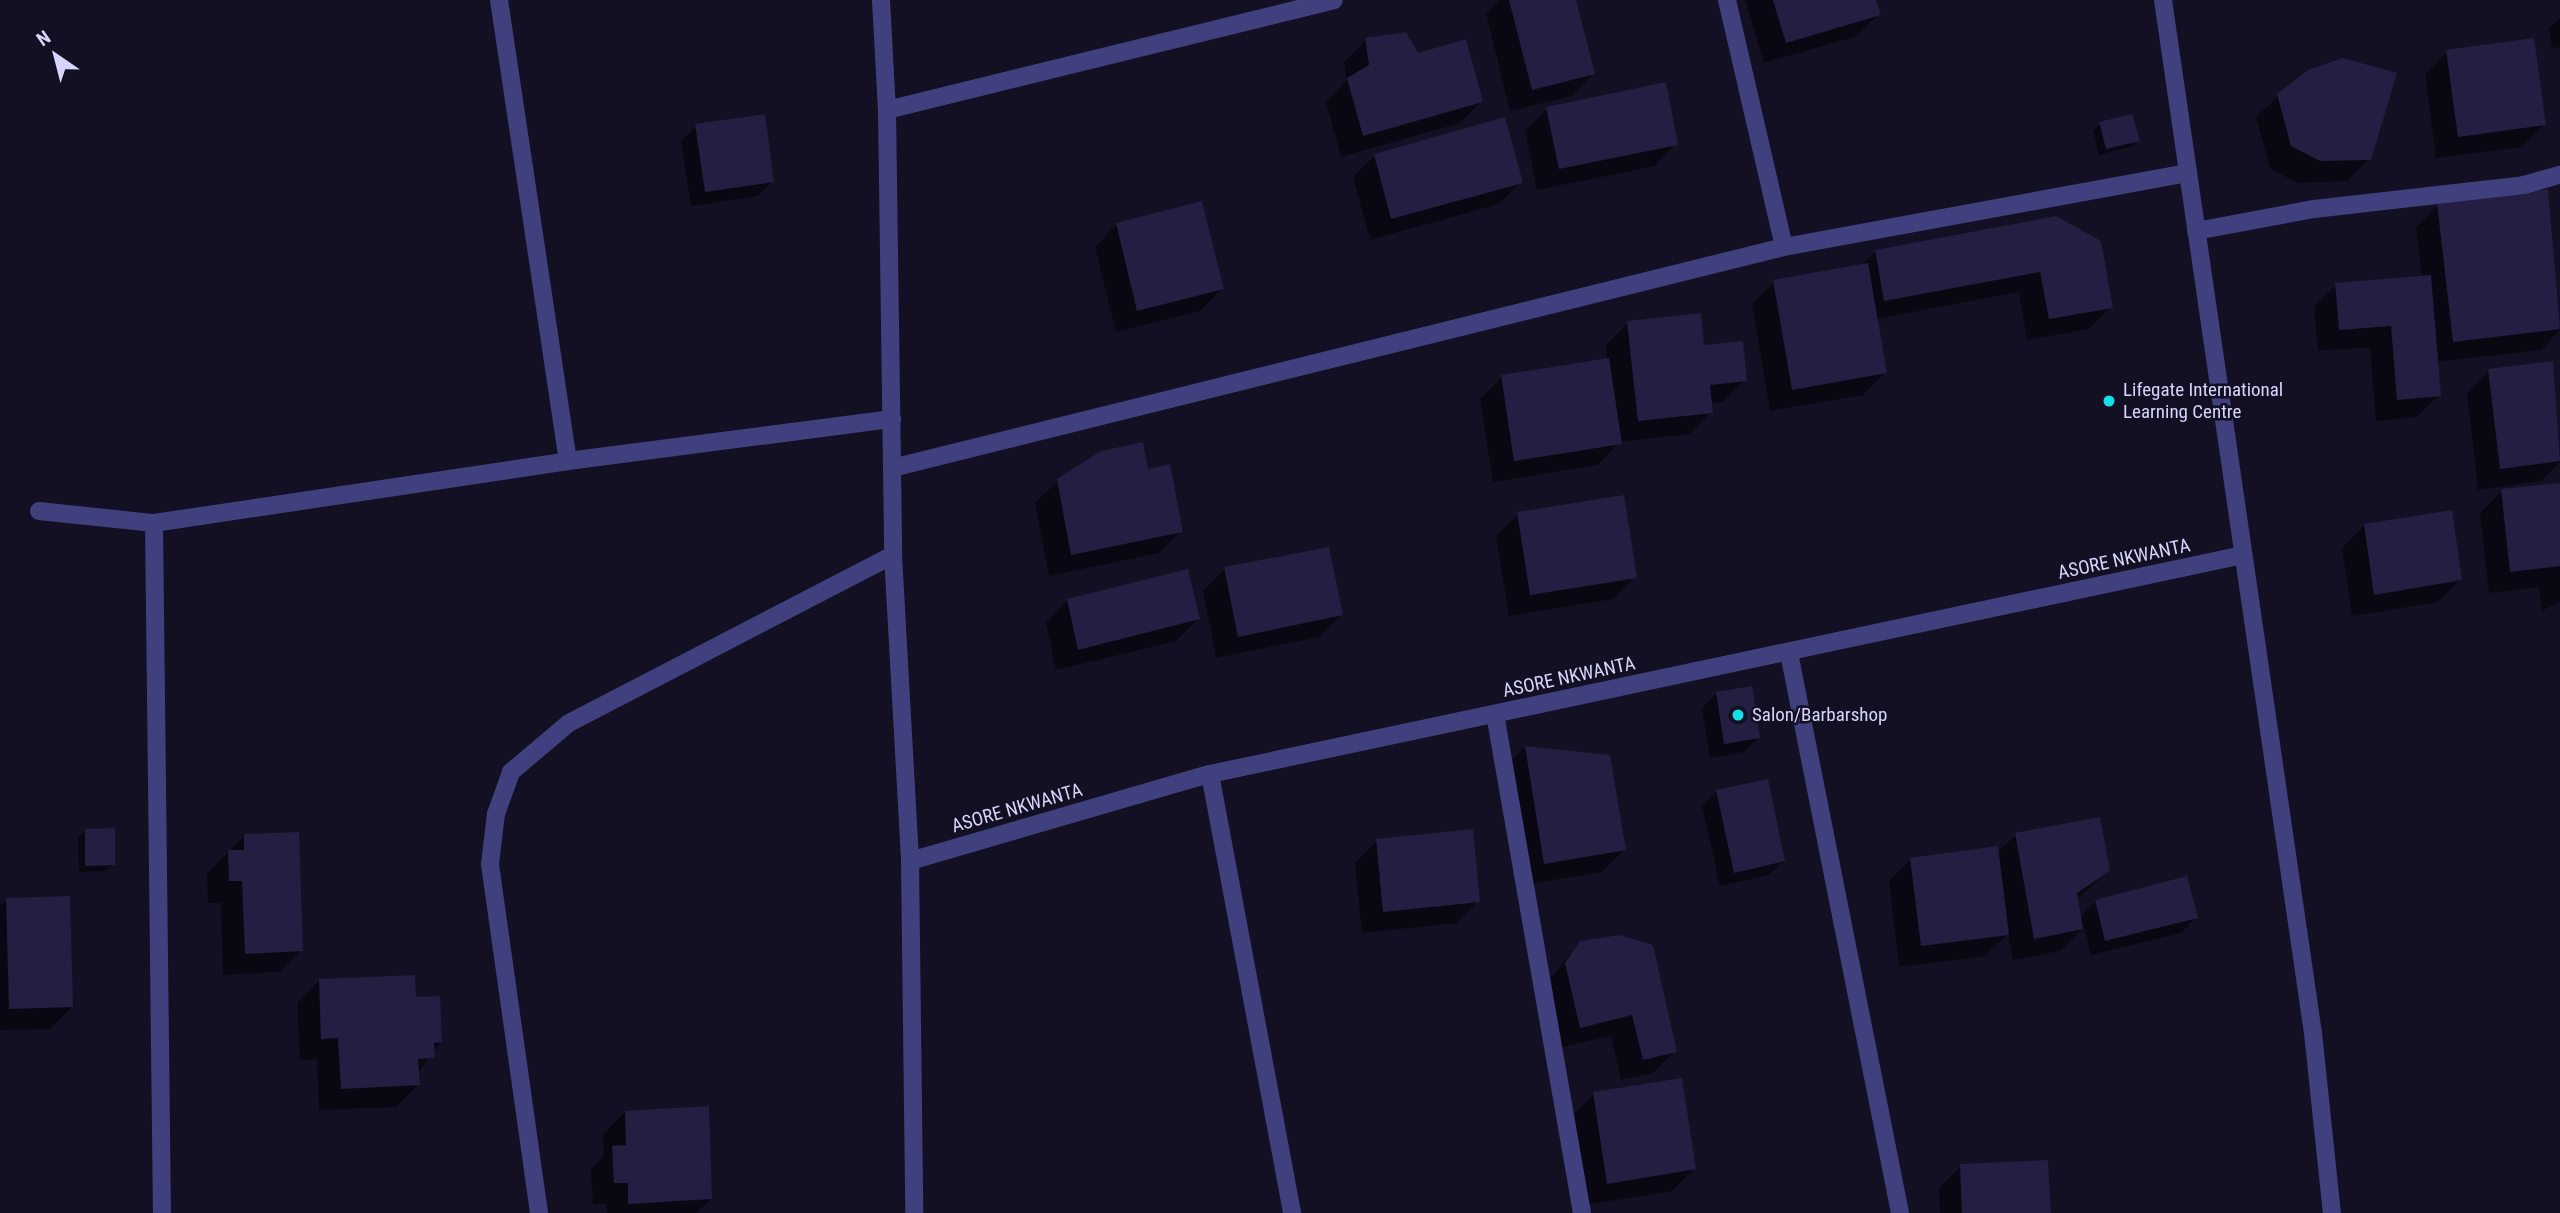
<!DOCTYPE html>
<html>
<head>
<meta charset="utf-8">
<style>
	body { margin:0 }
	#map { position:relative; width:2560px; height:1213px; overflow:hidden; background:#121022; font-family:"Roboto Condensed",sans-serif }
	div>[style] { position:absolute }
	.shadow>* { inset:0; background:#0007 }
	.building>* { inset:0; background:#231e42 }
	.minor>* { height:18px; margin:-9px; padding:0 9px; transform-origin:9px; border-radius:9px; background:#3f407d }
	.tertiary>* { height:18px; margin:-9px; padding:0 9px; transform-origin:9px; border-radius:9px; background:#3f407d }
	.dots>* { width:19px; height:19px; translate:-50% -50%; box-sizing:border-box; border:4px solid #121022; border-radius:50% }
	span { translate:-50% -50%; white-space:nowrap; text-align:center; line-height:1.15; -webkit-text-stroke:5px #121022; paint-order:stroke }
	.poi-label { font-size:19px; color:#d7d5fb }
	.left { translate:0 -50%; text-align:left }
	.street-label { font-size:19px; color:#d7d5fb }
	.north { position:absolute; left:21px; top:21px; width:70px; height:70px; -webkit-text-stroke:5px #121022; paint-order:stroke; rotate:325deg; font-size:19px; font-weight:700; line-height:28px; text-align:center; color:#d7d5fb }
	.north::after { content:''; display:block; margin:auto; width:24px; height:32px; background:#d7d5fb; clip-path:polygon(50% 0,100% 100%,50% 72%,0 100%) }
</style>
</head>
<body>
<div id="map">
	<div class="shadow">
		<i style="clip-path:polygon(1499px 0,1574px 0,1593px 74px,1571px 96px,1510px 111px,1486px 13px)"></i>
		<i style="clip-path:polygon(1745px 0,1874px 0,1879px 14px,1857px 36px,1764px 63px)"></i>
		<i style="clip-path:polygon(2560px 19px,2560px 47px,2552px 48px,2549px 27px)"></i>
		<i style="clip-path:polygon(1366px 40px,1417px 55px,1482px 101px,1460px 123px,1341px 157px,1326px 102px,1347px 80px,1344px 62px)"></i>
		<i style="clip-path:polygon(2447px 52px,2544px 125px,2522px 147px,2436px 158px,2425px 74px)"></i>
		<i style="clip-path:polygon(2279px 95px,2369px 159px,2347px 181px,2297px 183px,2270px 168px,2256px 117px)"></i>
		<i style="clip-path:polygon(1547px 109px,1676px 144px,1655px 166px,1537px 190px,1525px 131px)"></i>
		<i style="clip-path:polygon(2100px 124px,2138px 140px,2131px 147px,2099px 155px,2093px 131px)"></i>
		<i style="clip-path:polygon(696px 126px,773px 181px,758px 196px,691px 206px,681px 141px)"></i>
		<i style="clip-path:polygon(1375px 155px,1521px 182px,1499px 204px,1370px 240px,1353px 177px)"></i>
		<i style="clip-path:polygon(2546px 191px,2560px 330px,2541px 350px,2436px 362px,2439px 395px,2417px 417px,2376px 421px,2370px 347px,2318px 351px,2314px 307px,2336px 285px,2422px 277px,2416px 227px,2438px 205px)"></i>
		<i style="clip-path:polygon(2056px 218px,2111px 307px,2089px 329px,2027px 340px,2019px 292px,1876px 319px,1885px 373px,1863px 395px,1770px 411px,1752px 304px,1774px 282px,1861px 266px,1876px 251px)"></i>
		<i style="clip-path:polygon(1116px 225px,1222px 289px,1200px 311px,1116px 332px,1095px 247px)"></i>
		<i style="clip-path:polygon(1628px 323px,1703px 347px,1745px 380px,1723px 402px,1710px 403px,1711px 412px,1689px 434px,1619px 442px,1598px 465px,1493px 482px,1480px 399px,1502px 377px,1607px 360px,1606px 345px)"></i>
		<i style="clip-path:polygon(2551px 363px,2560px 462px,2541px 481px,2478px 490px,2467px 393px,2489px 371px)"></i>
		<i style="clip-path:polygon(1147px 471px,1181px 531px,1159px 553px,1049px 576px,1035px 503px,1058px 481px)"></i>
		<i style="clip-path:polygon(2560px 484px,2560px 601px,2542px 611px,2539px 587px,2489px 593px,2480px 513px,2502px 491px)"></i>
		<i style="clip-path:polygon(1518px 514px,1635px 577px,1613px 599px,1509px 616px,1496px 536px)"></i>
		<i style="clip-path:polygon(2364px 526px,2460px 580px,2438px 602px,2352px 616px,2342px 548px)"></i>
		<i style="clip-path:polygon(1225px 569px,1341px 615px,1319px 637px,1216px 658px,1203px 591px)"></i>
		<i style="clip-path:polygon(1067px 601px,1198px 619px,1176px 641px,1056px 670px,1046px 623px)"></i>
		<i style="clip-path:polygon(1716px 694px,1759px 737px,1744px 752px,1710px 758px,1702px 708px)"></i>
		<i style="clip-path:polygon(1525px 747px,1609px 757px,1624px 850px,1602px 872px,1523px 885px,1503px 769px)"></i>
		<i style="clip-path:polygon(1717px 792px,1784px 861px,1769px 875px,1720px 886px,1702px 806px)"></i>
		<i style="clip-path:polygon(86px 830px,113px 864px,106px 871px,79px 872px,78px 837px)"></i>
		<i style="clip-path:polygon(245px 835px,301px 950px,279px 972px,223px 975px,221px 903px,208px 903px,207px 874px)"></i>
		<i style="clip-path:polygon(2016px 835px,2109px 871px,2076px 900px,2079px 918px,2096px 901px,2196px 918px,2181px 933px,2091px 955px,2084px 927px,2060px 951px,2013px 960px,2008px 934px,1985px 956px,1899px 967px,1889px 881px,1911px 859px,1997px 853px)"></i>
		<i style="clip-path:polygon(1377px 841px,1478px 901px,1456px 923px,1362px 933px,1355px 863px)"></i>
		<i style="clip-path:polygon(6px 900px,72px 1007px,50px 1029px,0 1030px,0 906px)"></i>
		<i style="clip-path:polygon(1580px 942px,1675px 1051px,1653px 1073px,1621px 1080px,1611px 1036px,1558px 1048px,1544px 986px)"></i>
		<i style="clip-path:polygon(319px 981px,441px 1042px,418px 1073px,418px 1085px,396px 1107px,319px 1110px,317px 1059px,300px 1060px,297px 1003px)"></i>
		<i style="clip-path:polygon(1594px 1094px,1694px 1169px,1672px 1191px,1585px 1205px,1572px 1116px)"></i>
		<i style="clip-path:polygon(625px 1112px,711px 1199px,696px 1213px,607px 1213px,606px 1204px,593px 1204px,591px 1170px,604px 1156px,603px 1134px)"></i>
		<i style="clip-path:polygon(1961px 1166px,2049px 1213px,1940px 1213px,1939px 1188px)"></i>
	</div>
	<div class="building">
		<i style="clip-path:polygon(1509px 0,1576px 0,1595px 74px,1532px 90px)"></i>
		<i style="clip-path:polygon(1773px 0,1876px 0,1881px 15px,1786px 43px)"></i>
		<i style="clip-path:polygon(1406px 32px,1418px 53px,1466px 39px,1483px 102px,1363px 136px,1347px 78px,1369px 65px,1365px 38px)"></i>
		<i style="clip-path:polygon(2534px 38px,2546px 125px,2458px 137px,2446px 50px)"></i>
		<i style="clip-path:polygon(2343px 58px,2397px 73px,2371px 160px,2320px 161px,2291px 146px,2277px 94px,2308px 70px)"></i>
		<i style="clip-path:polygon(1666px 82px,1678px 145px,1559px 169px,1546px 107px)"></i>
		<i style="clip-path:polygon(765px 114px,774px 182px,705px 192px,695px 124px)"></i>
		<i style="clip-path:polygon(2132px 114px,2140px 141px,2106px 149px,2099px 122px)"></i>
		<i style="clip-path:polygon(1505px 117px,1523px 183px,1391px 219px,1374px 154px)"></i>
		<i style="clip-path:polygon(2548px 189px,2560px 329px,2453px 342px,2437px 203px)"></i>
		<i style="clip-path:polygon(1202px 201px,1224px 289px,1137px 311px,1116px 223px)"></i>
		<i style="clip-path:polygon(2056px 216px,2101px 241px,2113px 308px,2049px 319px,2040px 272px,1884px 301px,1875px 250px)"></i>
		<i style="clip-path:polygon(1868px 263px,1887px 373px,1792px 390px,1773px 280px)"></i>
		<i style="clip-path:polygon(2431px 275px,2441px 396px,2397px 400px,2391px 326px,2339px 330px,2335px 283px)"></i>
		<i style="clip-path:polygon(1701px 313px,1704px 345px,1743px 341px,1747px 381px,1710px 385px,1713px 413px,1638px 421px,1627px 321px)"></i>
		<i style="clip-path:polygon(1609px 358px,1622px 444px,1514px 461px,1501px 375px)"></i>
		<i style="clip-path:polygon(2553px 361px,2560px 461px,2500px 469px,2488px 369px)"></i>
		<i style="clip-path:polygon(1143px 442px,1148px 469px,1170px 464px,1183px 532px,1071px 555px,1057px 479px,1101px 451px)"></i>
		<i style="clip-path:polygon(2560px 483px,2560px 566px,2510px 572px,2501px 489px)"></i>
		<i style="clip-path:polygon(1624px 495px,1637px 578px,1530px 595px,1517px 512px)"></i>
		<i style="clip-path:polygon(2452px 510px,2462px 580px,2374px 595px,2364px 524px)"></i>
		<i style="clip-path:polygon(1329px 547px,1343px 615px,1238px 637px,1224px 567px)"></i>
		<i style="clip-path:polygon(1188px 569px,1200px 619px,1078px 650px,1067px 599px)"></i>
		<i style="clip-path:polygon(1752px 686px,1760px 738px,1724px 744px,1716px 692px)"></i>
		<i style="clip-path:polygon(1525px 746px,1610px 755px,1626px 850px,1544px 864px)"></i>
		<i style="clip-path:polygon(1768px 779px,1785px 861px,1734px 873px,1716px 790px)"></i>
		<i style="clip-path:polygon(2100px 817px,2110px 871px,2077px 893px,2083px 929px,2034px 939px,2015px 833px)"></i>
		<i style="clip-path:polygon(115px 828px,115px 865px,85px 866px,85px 829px)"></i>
		<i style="clip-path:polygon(1473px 829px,1480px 902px,1383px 912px,1376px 839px)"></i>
		<i style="clip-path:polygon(299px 832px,303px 951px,245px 954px,242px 881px,229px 881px,228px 850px,244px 850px,244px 834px)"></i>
		<i style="clip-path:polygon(1998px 846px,2009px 935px,1921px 946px,1910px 858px)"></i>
		<i style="clip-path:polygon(2187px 876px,2198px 918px,2105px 941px,2095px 900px)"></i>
		<i style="clip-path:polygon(70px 896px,73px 1007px,9px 1009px,6px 898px)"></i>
		<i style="clip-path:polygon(1620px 935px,1653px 945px,1677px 1052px,1643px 1060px,1632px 1015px,1580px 1028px,1565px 963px,1580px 941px)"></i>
		<i style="clip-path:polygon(415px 975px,416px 997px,440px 996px,442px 1042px,434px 1043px,435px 1058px,418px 1059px,420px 1085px,341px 1089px,338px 1038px,321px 1039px,319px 979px)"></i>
		<i style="clip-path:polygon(1682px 1078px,1696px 1169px,1607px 1184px,1593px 1092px)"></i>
		<i style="clip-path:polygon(709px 1106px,712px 1199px,628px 1204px,628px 1183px,614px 1183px,612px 1146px,626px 1145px,625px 1111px)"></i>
		<i style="clip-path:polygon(2048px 1160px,2051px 1213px,1962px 1213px,1960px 1164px)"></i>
	</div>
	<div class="minor">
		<i style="left:499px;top:0;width:466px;rotate:81.5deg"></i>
		<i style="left:881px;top:0;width:110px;rotate:86.9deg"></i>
		<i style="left:887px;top:110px;width:445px;rotate:89.2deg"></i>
		<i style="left:893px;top:555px;width:306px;rotate:86.8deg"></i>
		<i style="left:910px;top:861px;width:352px;rotate:89.3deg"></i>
		<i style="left:1727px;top:0;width:253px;rotate:77deg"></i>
		<i style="left:887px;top:110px;width:460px;rotate:-13.8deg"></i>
		<i style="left:2196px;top:231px;width:120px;rotate:-10.6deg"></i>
		<i style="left:2314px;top:209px;width:211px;rotate:-6.5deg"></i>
		<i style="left:2524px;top:185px;width:37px;rotate:-16deg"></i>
		<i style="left:892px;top:468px;width:919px;rotate:-13.92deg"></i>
		<i style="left:1784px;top:247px;width:411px;rotate:-10.4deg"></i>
		<i style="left:39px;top:511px;width:116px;rotate:6deg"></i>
		<i style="left:154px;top:523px;width:419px;rotate:-8.5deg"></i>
		<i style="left:568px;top:461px;width:327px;rotate:-7.4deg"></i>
		<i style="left:154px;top:523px;width:690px;rotate:89.34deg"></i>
		<i style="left:1789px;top:653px;width:571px;rotate:78.79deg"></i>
		<i style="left:1495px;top:714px;width:507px;rotate:80.11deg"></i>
		<i style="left:1210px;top:774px;width:447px;rotate:79.4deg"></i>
		<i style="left:910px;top:861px;width:312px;rotate:-16.2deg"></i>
		<i style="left:1210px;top:774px;width:1056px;rotate:-11.97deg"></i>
		<i style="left:539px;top:1213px;width:352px;rotate:-98deg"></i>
		<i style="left:490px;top:864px;width:50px;rotate:-83.2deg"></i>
		<i style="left:496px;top:814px;width:45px;rotate:-70.3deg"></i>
		<i style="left:511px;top:772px;width:76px;rotate:-40.2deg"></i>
		<i style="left:569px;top:723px;width:365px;rotate:-27.4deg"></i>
	</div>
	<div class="tertiary">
		<i style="left:2163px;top:0;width:1044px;rotate:81.74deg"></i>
		<i style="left:2313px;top:1033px;width:181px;rotate:84deg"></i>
	</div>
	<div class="dots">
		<i style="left:2109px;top:401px;background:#14e0e8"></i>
		<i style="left:1738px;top:715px;background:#14e0e8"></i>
	</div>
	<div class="poi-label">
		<span class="left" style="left:2123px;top:401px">Lifegate International<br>Learning Centre</span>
		<span class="left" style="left:1752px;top:715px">Salon/Barbarshop</span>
	</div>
	<div class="street-label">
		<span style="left:2124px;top:559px;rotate:-12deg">ASORE NKWANTA</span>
		<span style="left:1569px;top:677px;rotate:-12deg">ASORE NKWANTA</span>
		<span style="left:1017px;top:808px;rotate:-16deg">ASORE NKWANTA</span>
	</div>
	<div class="north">N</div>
</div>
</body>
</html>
